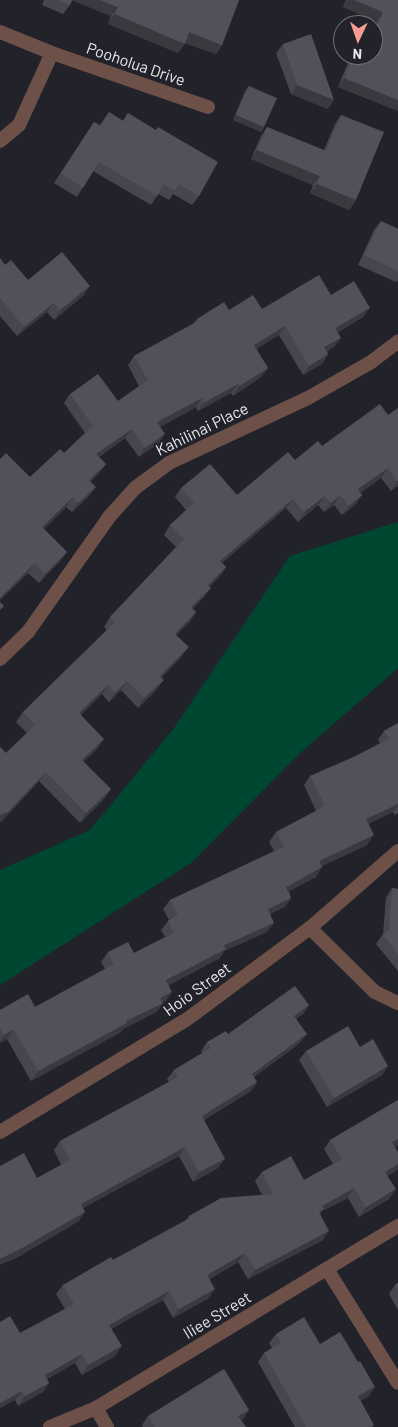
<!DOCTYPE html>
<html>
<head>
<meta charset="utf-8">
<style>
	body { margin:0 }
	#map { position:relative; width:398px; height:1427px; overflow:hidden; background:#22222a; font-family:Barlow,sans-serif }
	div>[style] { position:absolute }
	.green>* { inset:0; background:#004731 }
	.minor>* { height:14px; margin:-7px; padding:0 7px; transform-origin:7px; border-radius:7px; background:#6d5149 }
	.wall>* { inset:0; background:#46464e }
	.shaded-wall>* { inset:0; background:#393940 }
	.building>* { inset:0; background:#51515b }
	span { translate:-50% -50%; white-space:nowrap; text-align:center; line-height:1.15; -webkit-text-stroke:4px #22222a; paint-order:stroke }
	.street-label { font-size:16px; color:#e7e7ed }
	.north { position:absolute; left:333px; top:15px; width:50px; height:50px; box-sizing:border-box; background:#22222a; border:1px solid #717178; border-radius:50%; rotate:183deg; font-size:14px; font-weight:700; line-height:20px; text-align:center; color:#e7e7ed }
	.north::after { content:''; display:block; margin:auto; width:18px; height:22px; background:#f59c95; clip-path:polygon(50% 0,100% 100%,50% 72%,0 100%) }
</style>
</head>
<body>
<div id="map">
	<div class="green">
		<i style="clip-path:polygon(398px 522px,398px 668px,298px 755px,191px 863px,0 985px,0 870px,90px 830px,174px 728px,290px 556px)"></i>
	</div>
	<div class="minor">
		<i style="left:0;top:32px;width:56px;rotate:22deg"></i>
		<i style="left:0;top:141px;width:25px;rotate:-40deg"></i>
		<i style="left:19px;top:125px;width:79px;rotate:-65.4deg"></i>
		<i style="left:52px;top:53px;width:165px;rotate:19.1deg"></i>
		<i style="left:0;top:659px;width:39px;rotate:-44deg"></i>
		<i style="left:28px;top:632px;width:141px;rotate:-54.8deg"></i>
		<i style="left:109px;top:517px;width:39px;rotate:-48deg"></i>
		<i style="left:135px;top:488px;width:42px;rotate:-36.3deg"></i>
		<i style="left:169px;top:463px;width:153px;rotate:-25.1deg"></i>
		<i style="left:308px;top:398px;width:73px;rotate:-29.7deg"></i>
		<i style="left:371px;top:362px;width:34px;rotate:-37deg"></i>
		<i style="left:310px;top:928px;width:91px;rotate:44.6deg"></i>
		<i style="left:375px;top:992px;width:25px;rotate:26deg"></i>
		<i style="left:0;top:1132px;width:217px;rotate:-31.1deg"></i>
		<i style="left:186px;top:1020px;width:154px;rotate:-36.6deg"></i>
		<i style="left:310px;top:928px;width:117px;rotate:-41.2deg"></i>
		<i style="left:327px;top:1269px;width:134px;rotate:58.1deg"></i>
		<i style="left:96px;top:1408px;width:22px;rotate:60deg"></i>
		<i style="left:50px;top:1427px;width:50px;rotate:-22.4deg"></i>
		<i style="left:96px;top:1408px;width:353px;rotate:-31.1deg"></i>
	</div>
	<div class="wall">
		<i style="clip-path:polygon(44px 0,239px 0,222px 45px,216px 54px,185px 43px,178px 53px,108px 24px,111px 16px,72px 0,70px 5px,63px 14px,42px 5px)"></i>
		<i style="clip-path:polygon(346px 0,398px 0,398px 111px,338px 87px,350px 58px,352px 55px,373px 55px,373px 30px,377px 22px,343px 7px)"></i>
		<i style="clip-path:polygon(283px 44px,328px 109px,291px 94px,276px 53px)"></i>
		<i style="clip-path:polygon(249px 86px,264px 127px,261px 132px,233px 120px,245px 91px)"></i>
		<i style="clip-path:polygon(109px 112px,123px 121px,128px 113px,199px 196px,192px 205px,173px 194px,169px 200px,158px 194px,151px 205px,93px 171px,77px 197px,54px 183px,94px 122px,100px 125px)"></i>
		<i style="clip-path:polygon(341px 115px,356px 200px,349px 210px,310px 193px,313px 185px,251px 159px,261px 136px,267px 127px,324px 150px,335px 124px)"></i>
		<i style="clip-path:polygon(381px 221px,398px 229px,398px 280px,396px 282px,358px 265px,374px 230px)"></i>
		<i style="clip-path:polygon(0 258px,5px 265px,28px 280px,84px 295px,54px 320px,47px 312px,17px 336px,0 316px)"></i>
		<i style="clip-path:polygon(331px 295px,363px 317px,338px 332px,334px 347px,327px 351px,328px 354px,322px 364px,303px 375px,279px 335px,256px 349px,268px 368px,261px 377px,233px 396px,231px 393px,198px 411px,196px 407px,160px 427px,159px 443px,139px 457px,125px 438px,99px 457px,106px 464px,99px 473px,91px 481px,89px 496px,72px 512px,66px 507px,44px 529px,67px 552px,60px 561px,39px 583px,28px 573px,0 600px,0 459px,30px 477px,64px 453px,85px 433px,64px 403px,70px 394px,118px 401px,139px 386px,128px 365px,134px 356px,193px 324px,197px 319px,229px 310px,262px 309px)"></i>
		<i style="clip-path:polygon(388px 415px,398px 486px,391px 491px,381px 478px,360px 492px,362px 495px,356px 504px,342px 515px,334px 505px,324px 512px,318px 505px,298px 522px,286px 508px,222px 563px,226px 567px,220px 576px,210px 586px,204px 597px,192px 609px,196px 612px,190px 621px,176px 635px,182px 656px,161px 678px,157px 689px,138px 708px,121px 690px,109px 702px,102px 694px,81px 715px,98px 748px,83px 762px,111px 789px,104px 799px,80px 823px,39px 781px,2px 821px,0 822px,0 747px,6px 753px,27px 733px,16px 722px,23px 712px,107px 630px,104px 627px,110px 617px,176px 547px,164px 535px,170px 525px,186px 510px,175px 497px,181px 488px,237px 495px,295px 460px,322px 446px)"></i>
		<i style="clip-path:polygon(398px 723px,398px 813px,395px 815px,393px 812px,368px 824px,367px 845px,322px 866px,322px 867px,316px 877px,289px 891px,291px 898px,285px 907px,270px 914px,267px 932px,224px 951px,220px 958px,169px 985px,166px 1001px,162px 1002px,163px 1003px,156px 1012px,123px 1029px,121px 1032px,31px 1081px,7px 1039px,0 1043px,0 1010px,35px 1007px,105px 969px,101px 962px,108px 952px,134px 953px,165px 937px,161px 930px,169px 920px,163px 909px,170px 900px,274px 851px,269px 842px,276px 832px,316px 811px,304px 785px,310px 776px,356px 756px,380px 743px,378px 740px,384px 731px)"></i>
		<i style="clip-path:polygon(392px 888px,398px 889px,398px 971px,376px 944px,383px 934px,386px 898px)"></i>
		<i style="clip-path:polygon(309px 1005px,303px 1014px,296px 1019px,300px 1043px,254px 1077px,257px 1082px,251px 1091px,204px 1120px,218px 1168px,193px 1182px,179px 1156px,83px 1208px,79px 1221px,16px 1258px,37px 1178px,61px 1165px,54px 1150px,60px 1141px,169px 1082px,167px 1079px,174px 1070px,202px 1053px,201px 1051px,207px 1042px)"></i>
		<i style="clip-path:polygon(360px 1047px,388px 1066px,382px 1075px,327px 1107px,299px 1060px,306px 1051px)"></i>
		<i style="clip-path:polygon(398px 1100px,398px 1145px,395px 1147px,397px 1170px,387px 1176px,389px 1199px,359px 1217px,348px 1198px,322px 1211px,320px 1214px,323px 1240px,248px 1279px,238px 1262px,210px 1279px,209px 1298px,173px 1318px,163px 1300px,111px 1329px,115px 1356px,82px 1375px,75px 1363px,47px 1379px,49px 1383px,43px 1392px,18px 1406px,15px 1400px,0 1408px,0 1322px,20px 1333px,65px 1309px,56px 1294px,63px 1285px,113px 1260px,186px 1220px,189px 1216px,262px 1195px,255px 1181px,262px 1172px,304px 1180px,333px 1164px,324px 1149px,330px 1140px)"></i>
		<i style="clip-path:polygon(398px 1283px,398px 1310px,389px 1294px,395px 1285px)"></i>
		<i style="clip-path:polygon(276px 1334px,320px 1344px,369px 1396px,360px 1401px,373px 1427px,295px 1427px,258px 1362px,264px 1353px,272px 1348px,269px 1343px)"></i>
		<i style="clip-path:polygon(249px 1410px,243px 1419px,241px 1420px,246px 1427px,143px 1427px,142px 1425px,148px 1416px)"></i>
	</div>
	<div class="shaded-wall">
		<i style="clip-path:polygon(71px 0,100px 0,118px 7px,111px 16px)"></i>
		<i style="clip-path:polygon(348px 0,354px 0,383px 12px,377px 22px,343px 7px)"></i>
		<i style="clip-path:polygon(115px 14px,185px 44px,178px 53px,108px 24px)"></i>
		<i style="clip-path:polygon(189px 32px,222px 45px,216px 54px,182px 42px)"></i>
		<i style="clip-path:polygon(344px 78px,398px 100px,398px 111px,338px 87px)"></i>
		<i style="clip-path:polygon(297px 85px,334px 100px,328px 109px,291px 94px)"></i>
		<i style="clip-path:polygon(236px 115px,264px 127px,261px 132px,233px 120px)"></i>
		<i style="clip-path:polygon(257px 150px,320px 176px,313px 185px,251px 159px)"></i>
		<i style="clip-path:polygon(317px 184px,356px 200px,349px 210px,310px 193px)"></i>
		<i style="clip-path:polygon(90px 286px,84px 295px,54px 320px,60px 310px)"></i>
		<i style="clip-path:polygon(54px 303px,47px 312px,17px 336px,24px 327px)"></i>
		<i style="clip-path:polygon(370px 308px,363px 317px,329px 338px,335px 328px)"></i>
		<i style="clip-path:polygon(285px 326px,279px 335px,247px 354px,254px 345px)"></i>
		<i style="clip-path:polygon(341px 338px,334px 347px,318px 357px,324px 347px)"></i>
		<i style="clip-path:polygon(328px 354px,322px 364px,303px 375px,309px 366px)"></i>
		<i style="clip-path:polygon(268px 368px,261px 377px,233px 396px,239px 386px)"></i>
		<i style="clip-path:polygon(238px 384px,231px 393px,198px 411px,205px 402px)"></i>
		<i style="clip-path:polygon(202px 398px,196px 407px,150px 432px,157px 422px)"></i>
		<i style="clip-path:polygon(132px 429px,125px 438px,90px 463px,96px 454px)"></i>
		<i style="clip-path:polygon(165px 434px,159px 443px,139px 457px,145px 448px)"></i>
		<i style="clip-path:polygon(106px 464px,99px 473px,82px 489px,89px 480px)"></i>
		<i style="clip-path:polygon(388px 468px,381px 478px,352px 499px,358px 489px)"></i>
		<i style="clip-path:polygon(398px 481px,398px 486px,391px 491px)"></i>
		<i style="clip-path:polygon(96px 487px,89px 496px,72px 512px,78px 503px)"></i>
		<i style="clip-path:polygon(340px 495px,334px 505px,324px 512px,331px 503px)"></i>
		<i style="clip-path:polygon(362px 495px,356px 504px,342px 515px,349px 506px)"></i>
		<i style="clip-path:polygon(325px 496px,318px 505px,298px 522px,304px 512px)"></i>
		<i style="clip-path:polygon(73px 497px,66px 507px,36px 537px,42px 527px)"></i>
		<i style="clip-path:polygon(293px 499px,286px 508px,213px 570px,220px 561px)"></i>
		<i style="clip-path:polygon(67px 552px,60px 561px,39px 583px,45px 574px)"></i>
		<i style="clip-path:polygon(35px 563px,28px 573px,0 600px,0 598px)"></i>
		<i style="clip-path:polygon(226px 567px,220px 576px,202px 594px,208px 585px)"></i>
		<i style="clip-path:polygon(211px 588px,204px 597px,185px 616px,191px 607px)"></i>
		<i style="clip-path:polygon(196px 612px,190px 621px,169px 643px,175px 634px)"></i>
		<i style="clip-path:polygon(189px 647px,182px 656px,154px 686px,160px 676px)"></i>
		<i style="clip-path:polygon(164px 680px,157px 689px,138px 708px,144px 698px)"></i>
		<i style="clip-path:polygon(127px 681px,121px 690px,109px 702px,115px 693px)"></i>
		<i style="clip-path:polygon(108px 685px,102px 694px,73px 722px,79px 713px)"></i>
		<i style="clip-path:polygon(104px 739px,98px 748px,75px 770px,82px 760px)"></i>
		<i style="clip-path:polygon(46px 772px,39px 781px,2px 821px,0 822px,0 815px)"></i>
		<i style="clip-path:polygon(111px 789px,104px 799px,80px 823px,86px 813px)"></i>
		<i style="clip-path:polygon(398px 804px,398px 806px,393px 812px,359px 828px,366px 819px)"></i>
		<i style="clip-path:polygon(374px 835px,367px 845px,313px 870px,319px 861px)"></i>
		<i style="clip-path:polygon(322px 867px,316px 877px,280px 896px,286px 887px)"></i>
		<i style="clip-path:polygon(291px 898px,285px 907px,261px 918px,268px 909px)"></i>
		<i style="clip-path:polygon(274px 923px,267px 932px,224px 951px,220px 958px,160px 990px,166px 980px,224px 945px)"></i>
		<i style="clip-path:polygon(172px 992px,166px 1001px,153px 1007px,160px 998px)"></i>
		<i style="clip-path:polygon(163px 1003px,156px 1012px,123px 1029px,121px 1032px,31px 1081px,38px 1071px,126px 1021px)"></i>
		<i style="clip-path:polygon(309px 1005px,303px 1014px,287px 1026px,294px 1016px)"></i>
		<i style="clip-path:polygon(14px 1029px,7px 1039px,0 1043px,0 1041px,4px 1035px)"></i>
		<i style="clip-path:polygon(307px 1034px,300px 1043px,246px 1083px,252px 1074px)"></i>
		<i style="clip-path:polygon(388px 1066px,382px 1075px,327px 1107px,334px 1098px)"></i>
		<i style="clip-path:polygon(257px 1082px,251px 1091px,195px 1125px,202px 1116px)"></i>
		<i style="clip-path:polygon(398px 1139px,398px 1145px,386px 1152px,392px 1142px)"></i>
		<i style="clip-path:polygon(185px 1147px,179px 1156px,74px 1213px,81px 1204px)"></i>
		<i style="clip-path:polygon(225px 1159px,218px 1168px,193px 1182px,199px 1172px)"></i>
		<i style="clip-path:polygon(398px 1164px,398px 1169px,397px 1170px,378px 1181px,385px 1172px)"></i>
		<i style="clip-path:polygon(354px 1188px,348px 1198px,322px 1211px,318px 1218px,312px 1221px,322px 1206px)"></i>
		<i style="clip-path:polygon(396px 1189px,389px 1199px,359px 1217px,366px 1207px)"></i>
		<i style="clip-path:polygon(85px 1212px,79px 1221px,16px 1258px,0 1265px,0 1259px)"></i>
		<i style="clip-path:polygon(329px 1231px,323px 1240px,248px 1279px,255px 1270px)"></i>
		<i style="clip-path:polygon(245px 1253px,238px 1262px,201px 1284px,207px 1275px)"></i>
		<i style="clip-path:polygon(215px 1289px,209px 1298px,173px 1318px,179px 1309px)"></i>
		<i style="clip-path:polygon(169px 1291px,163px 1300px,102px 1334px,109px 1325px)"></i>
		<i style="clip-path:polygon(122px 1346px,115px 1356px,82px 1375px,88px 1365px)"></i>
		<i style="clip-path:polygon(82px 1354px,75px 1363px,38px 1384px,45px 1375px)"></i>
		<i style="clip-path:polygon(49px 1383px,43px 1392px,18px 1406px,25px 1396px)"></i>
		<i style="clip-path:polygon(375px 1387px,369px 1396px,351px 1406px,358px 1396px)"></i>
		<i style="clip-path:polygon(22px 1391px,15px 1400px,0 1408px,0 1403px)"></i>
		<i style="clip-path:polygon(249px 1410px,243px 1419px,232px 1426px,238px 1416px)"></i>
	</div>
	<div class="building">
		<i style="clip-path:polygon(59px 0,72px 0,70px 5px)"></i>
		<i style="clip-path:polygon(100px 0,239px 0,222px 45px,189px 32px,185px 44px,115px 14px,118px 7px)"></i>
		<i style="clip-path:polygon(354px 0,398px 0,398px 100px,344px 78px,354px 55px,373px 55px,373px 36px,383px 12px)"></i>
		<i style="clip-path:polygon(311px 34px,334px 100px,297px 85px,283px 44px)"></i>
		<i style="clip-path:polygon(249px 86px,277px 98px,264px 127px,236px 115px)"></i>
		<i style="clip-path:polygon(109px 112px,123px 121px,128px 113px,156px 130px,158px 127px,218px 162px,199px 196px,179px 184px,175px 191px,164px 184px,157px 196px,99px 162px,83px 188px,61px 173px,94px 122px,100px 126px)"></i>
		<i style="clip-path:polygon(341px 115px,384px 132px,356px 200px,317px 184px,320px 176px,257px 150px,267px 127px,326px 151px)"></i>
		<i style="clip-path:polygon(381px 221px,398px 229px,398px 271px,364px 255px)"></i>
		<i style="clip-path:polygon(62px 252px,90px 286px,60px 310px,54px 303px,24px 327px,0 298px,0 258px,5px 265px,11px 260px,28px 280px)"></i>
		<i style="clip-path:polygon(319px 275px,331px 295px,354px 281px,370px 308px,335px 328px,341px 338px,324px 347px,328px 354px,309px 366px,285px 326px,254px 345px,268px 368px,239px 386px,238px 384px,205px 402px,202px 398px,157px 422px,165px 434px,145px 448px,132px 429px,96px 454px,106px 464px,89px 480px,96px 487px,78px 503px,73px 497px,42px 527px,67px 552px,45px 574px,35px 563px,0 598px,0 459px,6px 453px,30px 477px,60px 449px,64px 453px,93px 426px,70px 394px,98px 374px,118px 401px,148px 380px,134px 356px,198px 321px,197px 319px,224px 302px,229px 310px,253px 295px,262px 309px)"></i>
		<i style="clip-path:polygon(380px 404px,388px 415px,398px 408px,398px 481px,397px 481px,388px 468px,358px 489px,362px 495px,349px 506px,340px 495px,331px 503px,325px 496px,304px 512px,293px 499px,220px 561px,226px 567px,208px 585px,211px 588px,191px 607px,196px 612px,175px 634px,189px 647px,160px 676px,164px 680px,144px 698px,127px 681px,115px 693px,108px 685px,79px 713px,104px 739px,82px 760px,111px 789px,86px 813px,46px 772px,8px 812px,0 815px,0 747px,6px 753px,35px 725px,23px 712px,115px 622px,110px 617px,184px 539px,170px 525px,194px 503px,181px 488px,210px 464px,237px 495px,288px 452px,295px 460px,318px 441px,322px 446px)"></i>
		<i style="clip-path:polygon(0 602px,4px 606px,0 610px)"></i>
		<i style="clip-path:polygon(398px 723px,398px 804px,366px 819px,374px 835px,319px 861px,322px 867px,286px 887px,291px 898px,268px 909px,274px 923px,224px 945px,226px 949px,166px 980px,172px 992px,160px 998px,163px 1003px,126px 1021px,127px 1023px,38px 1071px,14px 1029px,4px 1035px,0 1028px,0 1010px,28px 994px,35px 1007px,114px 964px,108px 952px,128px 942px,134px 953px,174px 933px,168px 921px,178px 915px,170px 900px,284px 847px,276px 832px,325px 806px,310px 776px,356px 756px,389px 739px,384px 731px)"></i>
		<i style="clip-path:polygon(392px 888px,398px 889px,398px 954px,383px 935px,389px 930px)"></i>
		<i style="clip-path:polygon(295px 986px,309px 1005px,294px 1016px,307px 1034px,252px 1074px,257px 1082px,202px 1116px,225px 1159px,199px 1172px,185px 1147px,81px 1204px,85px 1212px,22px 1248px,0 1259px,0 1166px,24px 1153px,37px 1178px,70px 1160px,60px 1141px,178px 1077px,174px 1070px,211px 1048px,207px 1042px,226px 1031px,228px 1034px)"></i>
		<i style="clip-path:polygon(348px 1026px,360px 1047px,373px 1039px,388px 1066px,334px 1098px,306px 1051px)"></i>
		<i style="clip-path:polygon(398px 1100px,398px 1139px,392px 1142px,398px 1152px,398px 1164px,385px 1172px,396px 1189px,366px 1207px,354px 1188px,322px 1206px,324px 1209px,319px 1212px,329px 1231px,255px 1270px,245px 1253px,207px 1275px,215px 1289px,179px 1309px,169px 1291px,109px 1325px,122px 1346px,88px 1365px,82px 1354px,45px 1375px,49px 1383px,25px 1396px,22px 1391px,0 1403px,0 1322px,10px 1316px,20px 1333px,74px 1304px,63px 1285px,111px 1257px,113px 1260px,190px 1218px,189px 1216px,221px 1198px,273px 1194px,262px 1172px,291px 1156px,304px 1180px,342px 1159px,330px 1140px)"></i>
		<i style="clip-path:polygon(398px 1283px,398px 1289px,395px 1285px)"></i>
		<i style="clip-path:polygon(304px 1317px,320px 1344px,340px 1332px,358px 1362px,360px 1361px,375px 1387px,358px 1396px,374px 1425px,371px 1427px,306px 1427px,264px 1353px,281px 1343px,276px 1334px)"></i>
		<i style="clip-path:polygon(224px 1369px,249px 1410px,238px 1416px,246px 1427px,155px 1427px,148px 1416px)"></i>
	</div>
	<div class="street-label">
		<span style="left:136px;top:64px;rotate:19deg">Pooholua Drive</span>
		<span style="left:202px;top:429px;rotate:-26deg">Kahilinai Place</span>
		<span style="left:197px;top:989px;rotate:-36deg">Hoio Street</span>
		<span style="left:217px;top:1315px;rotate:-31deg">Iliee Street</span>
	</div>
	<div class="north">N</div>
</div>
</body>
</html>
